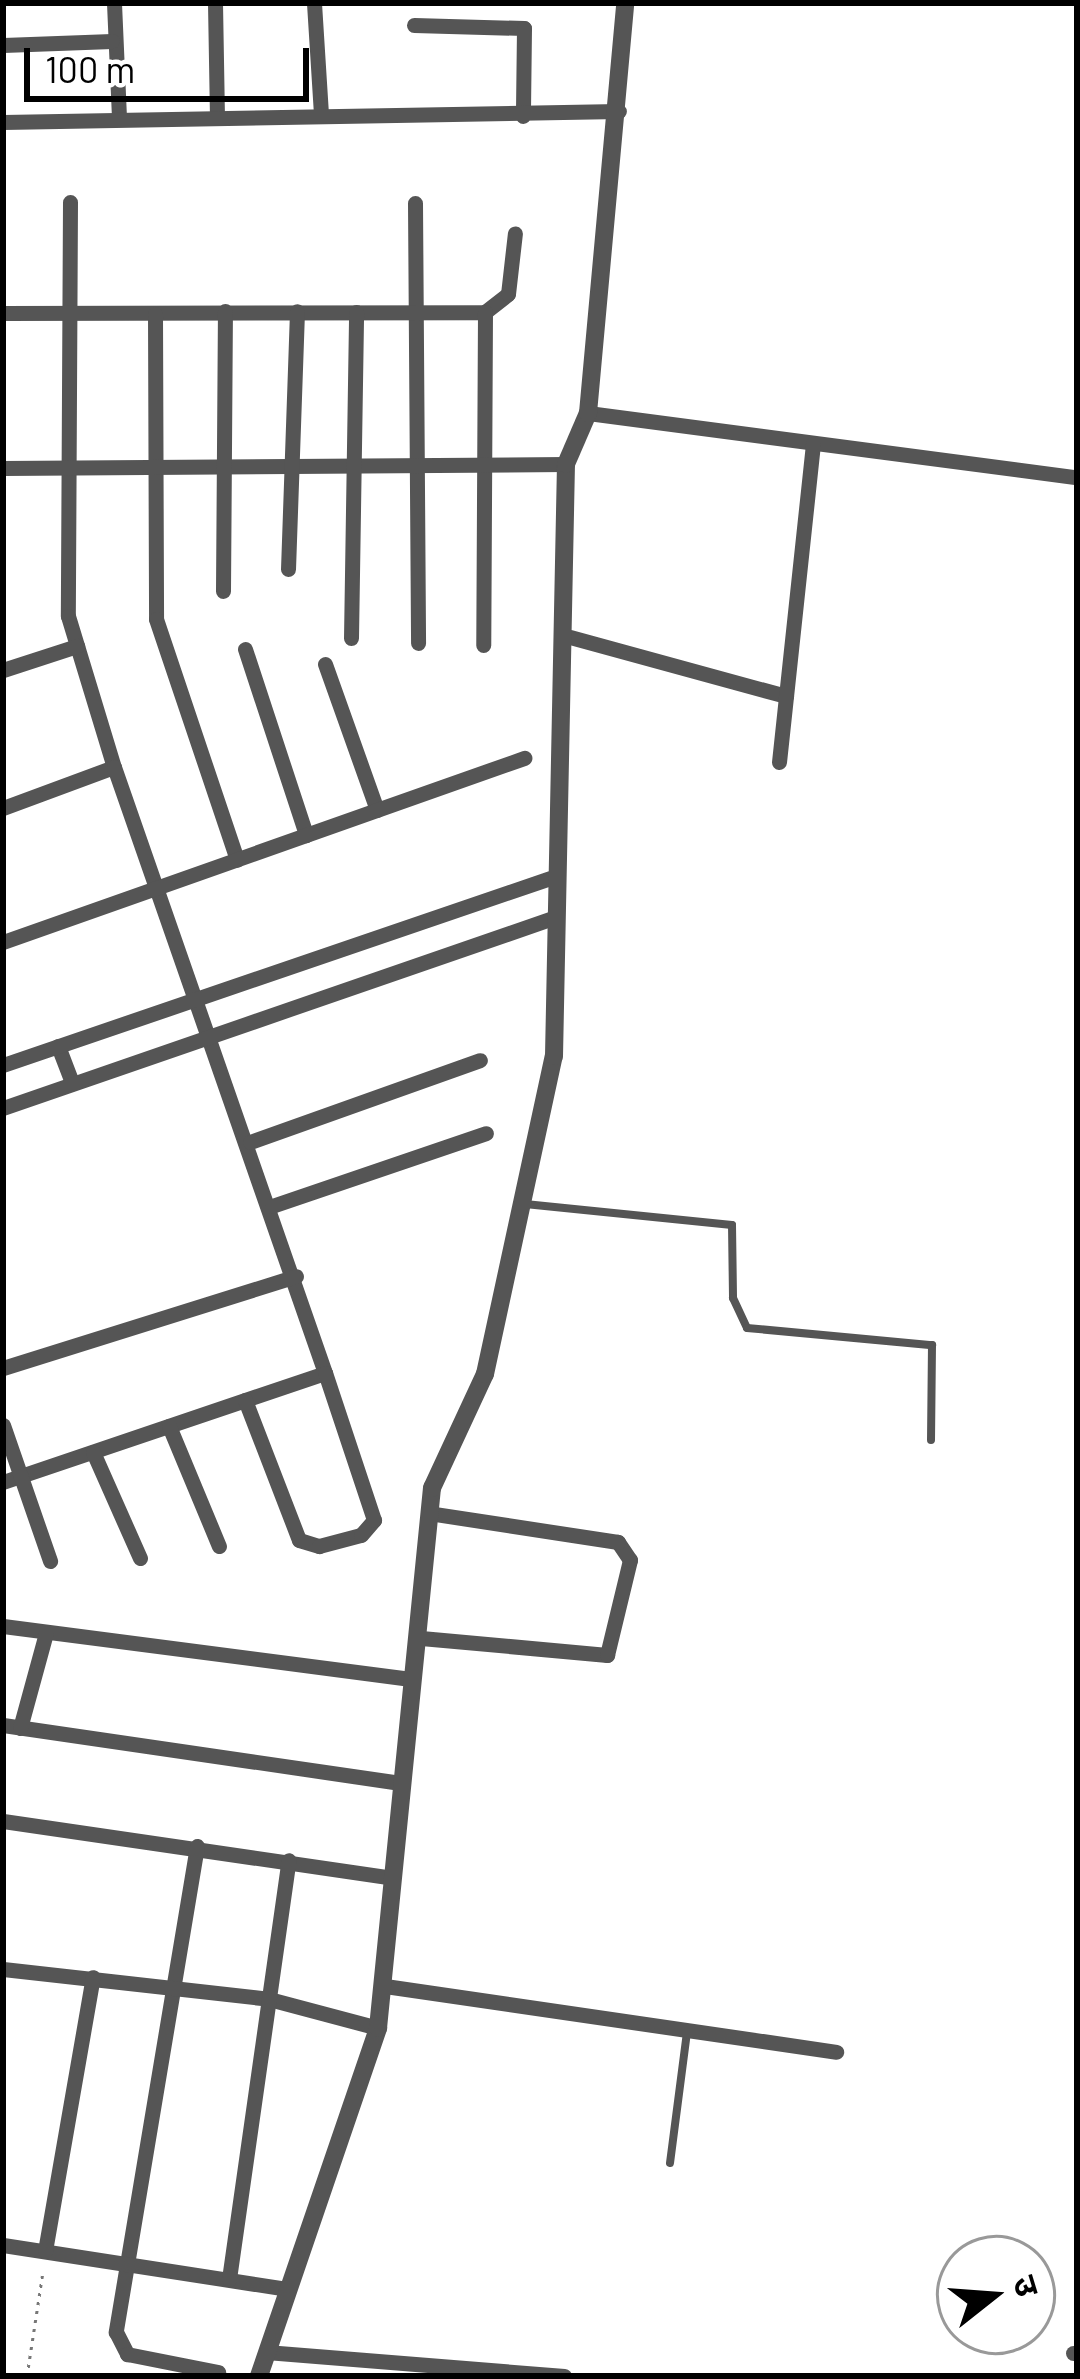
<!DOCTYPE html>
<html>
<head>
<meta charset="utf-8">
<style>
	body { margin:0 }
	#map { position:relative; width:1080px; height:2379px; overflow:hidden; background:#fff; font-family:Barlow,"Noto Sans Devanagari",sans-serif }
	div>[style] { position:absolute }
	.path>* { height:3px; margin-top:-1.5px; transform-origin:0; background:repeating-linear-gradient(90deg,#777 0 3px,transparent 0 9px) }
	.service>* { height:8px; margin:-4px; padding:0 4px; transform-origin:4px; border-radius:4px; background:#555 }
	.minor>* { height:15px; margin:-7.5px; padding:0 7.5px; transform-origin:7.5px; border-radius:7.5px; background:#555 }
	.tertiary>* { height:18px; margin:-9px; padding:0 9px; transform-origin:9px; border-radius:9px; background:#555 }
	span { translate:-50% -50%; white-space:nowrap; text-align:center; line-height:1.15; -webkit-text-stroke:12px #fff; paint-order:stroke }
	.frame { position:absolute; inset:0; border:6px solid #000; pointer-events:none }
	.north { position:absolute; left:936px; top:2235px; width:120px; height:120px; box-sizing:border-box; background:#fff; border:3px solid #999; border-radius:50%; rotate:73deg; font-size:33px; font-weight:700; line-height:48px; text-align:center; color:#000 }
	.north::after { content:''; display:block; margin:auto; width:42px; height:54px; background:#000; clip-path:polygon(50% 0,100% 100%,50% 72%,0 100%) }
	.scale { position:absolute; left:24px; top:48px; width:285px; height:54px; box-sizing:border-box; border:6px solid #000; border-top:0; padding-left:15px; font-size:36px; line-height:42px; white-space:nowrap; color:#000; -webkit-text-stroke:9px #fff; paint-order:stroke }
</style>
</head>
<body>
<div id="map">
	<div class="path">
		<i style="left:27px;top:2376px;width:106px;rotate:-81.3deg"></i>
	</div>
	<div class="service">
		<i style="left:525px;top:1204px;width:208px;rotate:5.8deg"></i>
		<i style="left:732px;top:1225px;width:73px;rotate:89.2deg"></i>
		<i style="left:733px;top:1298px;width:33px;rotate:65deg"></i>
		<i style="left:747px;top:1328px;width:186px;rotate:5.3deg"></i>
		<i style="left:932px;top:1345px;width:95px;rotate:90.6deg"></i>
		<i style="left:670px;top:2163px;width:132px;rotate:-82.6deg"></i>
	</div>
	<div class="minor">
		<i style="left:114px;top:3px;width:115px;rotate:87.5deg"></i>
		<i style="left:215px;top:3px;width:114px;rotate:89deg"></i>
		<i style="left:314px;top:3px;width:112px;rotate:86.4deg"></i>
		<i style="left:414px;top:25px;width:110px;rotate:1.6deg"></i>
		<i style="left:524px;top:28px;width:88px;rotate:90.7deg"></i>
		<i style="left:3px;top:45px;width:109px;rotate:-2.1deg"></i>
		<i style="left:3px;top:122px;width:616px;rotate:-1.02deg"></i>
		<i style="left:70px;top:202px;width:414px;rotate:90.3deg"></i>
		<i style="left:68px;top:616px;width:158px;rotate:73.1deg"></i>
		<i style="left:415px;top:203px;width:440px;rotate:89.6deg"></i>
		<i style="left:485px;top:312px;width:29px;rotate:-38deg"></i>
		<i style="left:508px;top:294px;width:61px;rotate:-83.5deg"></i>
		<i style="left:3px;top:313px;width:482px;rotate:-0.1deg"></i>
		<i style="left:485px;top:312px;width:333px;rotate:90.3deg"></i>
		<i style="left:155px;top:314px;width:305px;rotate:89.8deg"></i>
		<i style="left:156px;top:619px;width:254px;rotate:71.4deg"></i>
		<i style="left:588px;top:413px;width:493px;rotate:7.5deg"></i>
		<i style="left:3px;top:468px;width:563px;rotate:-0.41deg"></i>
		<i style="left:288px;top:569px;width:258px;rotate:-88deg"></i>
		<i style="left:223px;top:591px;width:280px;rotate:-89.6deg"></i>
		<i style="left:570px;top:637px;width:224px;rotate:15.3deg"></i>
		<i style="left:351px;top:638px;width:326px;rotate:-89.1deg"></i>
		<i style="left:245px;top:649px;width:196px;rotate:71.8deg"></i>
		<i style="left:325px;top:664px;width:155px;rotate:70.4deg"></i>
		<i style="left:3px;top:670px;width:78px;rotate:-18deg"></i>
		<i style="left:779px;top:762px;width:320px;rotate:-83.9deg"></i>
		<i style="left:3px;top:808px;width:118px;rotate:-20.3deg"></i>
		<i style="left:114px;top:767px;width:642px;rotate:70.8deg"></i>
		<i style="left:325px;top:1373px;width:340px;rotate:161.3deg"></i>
		<i style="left:3px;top:942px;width:553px;rotate:-19.45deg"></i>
		<i style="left:58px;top:1046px;width:40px;rotate:69deg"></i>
		<i style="left:3px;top:1065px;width:578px;rotate:-18.87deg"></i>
		<i style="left:3px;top:1108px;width:579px;rotate:-19.06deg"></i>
		<i style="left:250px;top:1142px;width:244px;rotate:-19.6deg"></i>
		<i style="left:272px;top:1206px;width:226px;rotate:-18.8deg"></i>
		<i style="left:3px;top:1368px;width:307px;rotate:-17.4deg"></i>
		<i style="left:245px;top:1400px;width:150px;rotate:68.9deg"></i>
		<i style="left:299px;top:1540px;width:21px;rotate:17deg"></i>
		<i style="left:319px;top:1546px;width:43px;rotate:-14.7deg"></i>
		<i style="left:361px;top:1535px;width:20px;rotate:-49deg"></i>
		<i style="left:374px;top:1520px;width:155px;rotate:-108.4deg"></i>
		<i style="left:3px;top:1425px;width:144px;rotate:70.9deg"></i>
		<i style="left:169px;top:1426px;width:130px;rotate:67.4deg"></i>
		<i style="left:93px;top:1452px;width:116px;rotate:66.1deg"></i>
		<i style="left:3px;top:1626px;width:413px;rotate:7.4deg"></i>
		<i style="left:421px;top:1638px;width:187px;rotate:5.2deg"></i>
		<i style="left:607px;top:1655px;width:98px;rotate:-76.4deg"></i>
		<i style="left:630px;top:1560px;width:22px;rotate:-124deg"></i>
		<i style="left:618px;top:1542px;width:191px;rotate:-171.3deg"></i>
		<i style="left:3px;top:1725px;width:400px;rotate:8.3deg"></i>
		<i style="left:20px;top:1728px;width:98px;rotate:-74.7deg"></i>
		<i style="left:3px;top:1821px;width:394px;rotate:8.3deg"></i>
		<i style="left:197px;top:1846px;width:493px;rotate:99.5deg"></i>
		<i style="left:116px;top:2332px;width:25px;rotate:63deg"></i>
		<i style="left:127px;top:2354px;width:93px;rotate:11.2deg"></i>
		<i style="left:3px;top:1969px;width:268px;rotate:6.4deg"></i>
		<i style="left:269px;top:1999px;width:113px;rotate:14.9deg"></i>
		<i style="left:385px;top:1986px;width:456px;rotate:8.3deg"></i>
		<i style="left:3px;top:2245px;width:287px;rotate:8.8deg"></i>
		<i style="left:45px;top:2251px;width:278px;rotate:-80.1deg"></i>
		<i style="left:229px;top:2279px;width:423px;rotate:-81.9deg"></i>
		<i style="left:266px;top:2352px;width:299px;rotate:4.6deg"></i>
		<i style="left:1073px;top:2353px;width:4px"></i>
	</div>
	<div class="tertiary">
		<i style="left:259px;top:2376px;width:368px;rotate:-71.1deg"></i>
		<i style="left:378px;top:2028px;width:543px;rotate:-84.29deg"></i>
		<i style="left:432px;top:1488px;width:126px;rotate:-65.1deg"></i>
		<i style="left:485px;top:1374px;width:325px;rotate:-77.8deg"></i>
		<i style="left:554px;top:1056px;width:592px;rotate:-88.84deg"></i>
		<i style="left:566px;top:464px;width:56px;rotate:-66.7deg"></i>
		<i style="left:588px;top:413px;width:412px;rotate:-84.8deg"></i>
	</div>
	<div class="frame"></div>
	<div class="north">उ</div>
	<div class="scale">100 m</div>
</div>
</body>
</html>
